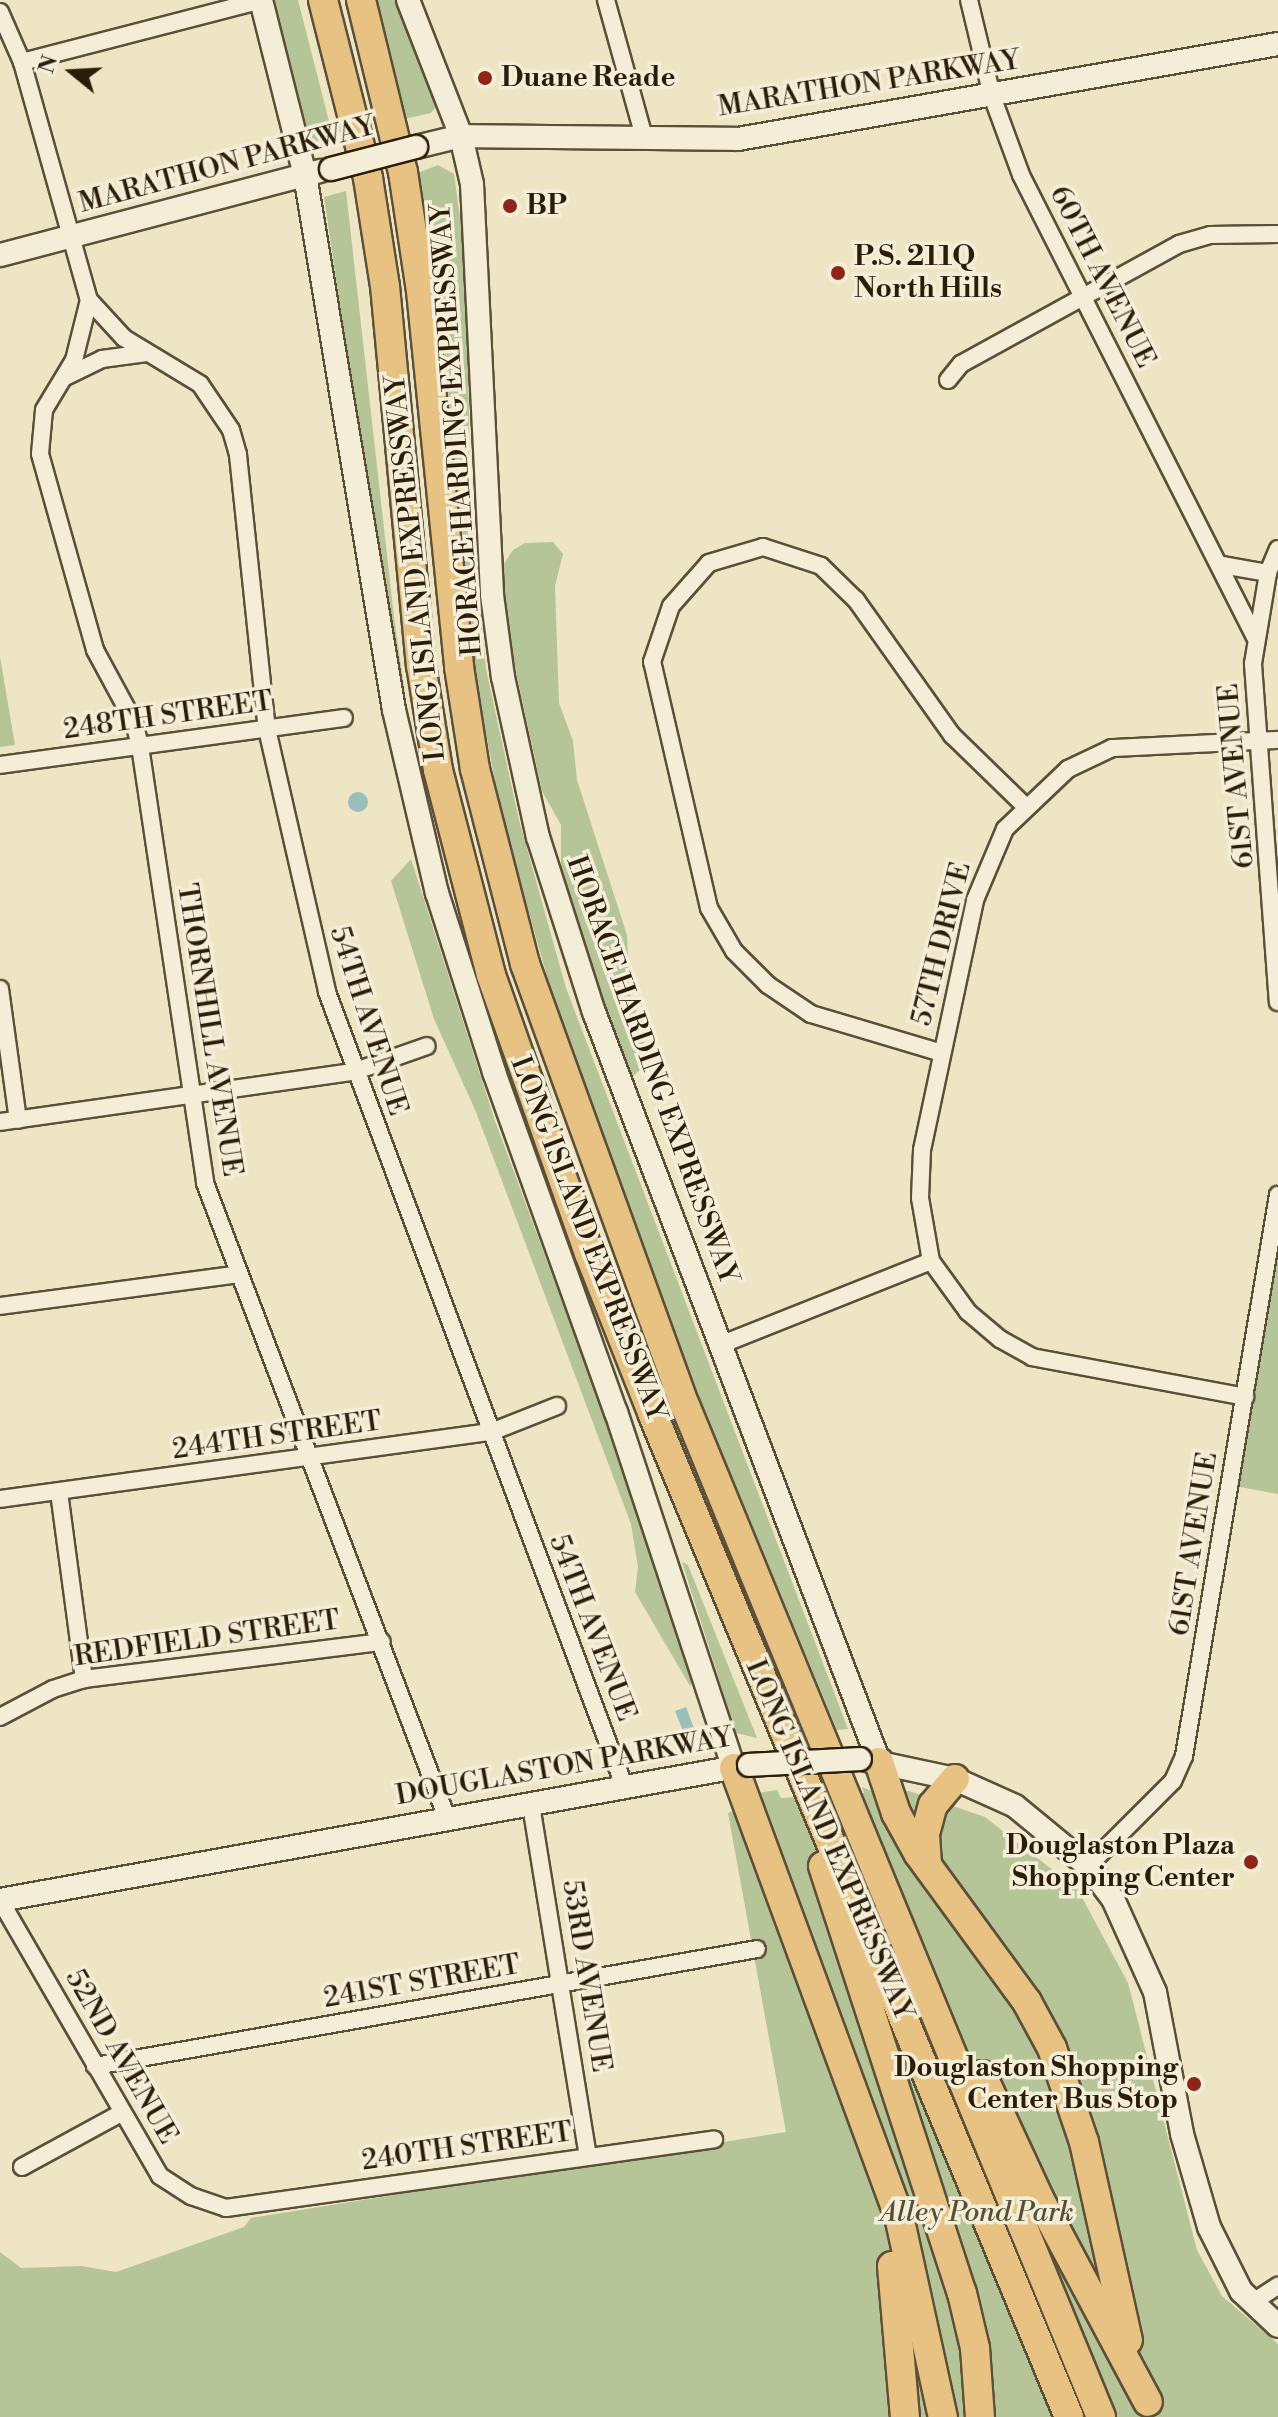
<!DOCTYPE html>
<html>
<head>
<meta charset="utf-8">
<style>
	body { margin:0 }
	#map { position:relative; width:1278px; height:2417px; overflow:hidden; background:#eee5c5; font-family:"Libre Bodoni",serif }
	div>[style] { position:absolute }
	.green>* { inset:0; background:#b6c597 }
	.water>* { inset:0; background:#9abeb9 }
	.round { border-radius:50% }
	.roads { filter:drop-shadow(2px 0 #5c4f38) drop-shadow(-2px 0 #5c4f38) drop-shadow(0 2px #5c4f38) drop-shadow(0 -2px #5c4f38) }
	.street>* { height:16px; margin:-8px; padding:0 8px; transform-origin:8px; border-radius:8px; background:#f4eed9 }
	.secondary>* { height:22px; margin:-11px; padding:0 11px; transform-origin:11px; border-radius:11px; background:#f4eed9 }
	.highway>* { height:28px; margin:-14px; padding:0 14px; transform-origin:14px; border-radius:14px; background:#e7c282 }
	.bridges { filter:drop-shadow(2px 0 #2c1d09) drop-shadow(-2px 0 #2c1d09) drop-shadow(0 2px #2c1d09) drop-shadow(0 -2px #2c1d09) }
	.secondary-bridge>* { height:22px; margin:-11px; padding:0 11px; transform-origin:11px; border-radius:11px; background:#f4eed9 }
	.dots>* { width:22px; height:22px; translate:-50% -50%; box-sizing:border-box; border:4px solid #f4eed9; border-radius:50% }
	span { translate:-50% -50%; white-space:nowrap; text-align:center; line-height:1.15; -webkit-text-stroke:7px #f4eed9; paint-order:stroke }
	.poi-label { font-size:28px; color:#2c1d09; font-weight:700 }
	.left { translate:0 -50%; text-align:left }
	.right { translate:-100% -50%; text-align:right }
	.street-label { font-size:28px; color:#2c1d09 }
	.park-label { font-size:28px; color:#554f34; font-style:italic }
	.north { position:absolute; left:32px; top:32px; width:80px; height:80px; -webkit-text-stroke:6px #f4eed9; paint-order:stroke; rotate:288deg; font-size:22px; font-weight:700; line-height:32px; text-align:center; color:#2c1d09 }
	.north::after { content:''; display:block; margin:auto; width:28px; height:36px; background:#2c1d09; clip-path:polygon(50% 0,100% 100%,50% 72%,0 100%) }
</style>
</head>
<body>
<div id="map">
	<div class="green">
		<i style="clip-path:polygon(273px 0,298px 0,333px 137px,309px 144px)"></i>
		<i style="clip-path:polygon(377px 0,399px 0,433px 86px,436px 107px,431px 113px,404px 119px)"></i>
		<i style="clip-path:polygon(438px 165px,454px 174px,467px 267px,470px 504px,486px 669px,519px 820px,566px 988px,848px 1729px,837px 1730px,675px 1339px,551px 990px,502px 818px,474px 670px,418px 173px)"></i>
		<i style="clip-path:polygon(346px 191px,394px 617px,413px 750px,377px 558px,324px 197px)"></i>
		<i style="clip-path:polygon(553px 542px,563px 554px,555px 586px,559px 703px,573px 741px,577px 780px,627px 935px,630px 994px,645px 1035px,641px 1069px,631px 1078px,611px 1038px,561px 879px,561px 825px,542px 791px,511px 649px,502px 567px,513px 550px,525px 543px)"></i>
		<i style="clip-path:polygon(0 657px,15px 745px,0 747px)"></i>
		<i style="clip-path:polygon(411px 859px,495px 1121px,619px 1455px,694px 1680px,690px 1686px,635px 1592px,638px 1567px,631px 1524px,476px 1112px,434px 1019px,391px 881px)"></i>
		<i style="clip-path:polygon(1278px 1213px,1278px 1494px,1230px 1485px)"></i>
		<i style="clip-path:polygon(682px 1562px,688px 1565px,757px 1738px,736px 1733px)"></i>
		<i style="clip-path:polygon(862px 1787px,876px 1793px,909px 1791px,985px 1817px,1078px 1890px,1128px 1983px,1197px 2250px,1222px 2296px,1278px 2344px,1278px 2417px,0 2417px,0 2252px,21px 2268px,81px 2266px,116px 2272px,244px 2227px,251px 2218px,786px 2132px,728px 1813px,754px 1801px,757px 1793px,777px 1790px,781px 1798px,864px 1793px)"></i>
	</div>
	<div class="water">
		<i class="round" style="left:348px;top:792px;width:20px;height:20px"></i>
		<i style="clip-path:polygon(686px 1707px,698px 1739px,688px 1743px,675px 1711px)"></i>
	</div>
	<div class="roads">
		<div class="street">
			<i style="left:606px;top:0;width:142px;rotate:74.5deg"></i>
			<i style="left:969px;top:0;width:99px;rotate:76.5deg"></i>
			<i style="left:992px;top:96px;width:84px;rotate:69.8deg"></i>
			<i style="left:1021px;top:175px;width:518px;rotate:63.14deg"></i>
			<i style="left:0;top:12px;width:55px;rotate:66.3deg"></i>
			<i style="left:22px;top:62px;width:247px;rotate:74.3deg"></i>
			<i style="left:89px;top:300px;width:62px;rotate:104deg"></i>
			<i style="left:74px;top:360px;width:58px;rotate:121deg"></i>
			<i style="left:44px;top:410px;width:44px;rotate:95.2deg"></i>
			<i style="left:40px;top:454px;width:204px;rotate:74.3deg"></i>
			<i style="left:95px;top:650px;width:82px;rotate:61.6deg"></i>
			<i style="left:134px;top:722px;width:25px;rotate:76deg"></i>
			<i style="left:140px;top:746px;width:442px;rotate:81.5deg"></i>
			<i style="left:205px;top:1183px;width:680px;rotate:69.14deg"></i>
			<i style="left:22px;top:62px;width:247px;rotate:-14.5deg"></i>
			<i style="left:89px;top:300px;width:52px;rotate:47.4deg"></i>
			<i style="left:124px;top:338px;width:89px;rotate:31.2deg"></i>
			<i style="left:200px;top:384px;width:55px;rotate:56deg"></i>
			<i style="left:231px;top:430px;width:26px;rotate:74deg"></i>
			<i style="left:238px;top:455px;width:276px;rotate:84deg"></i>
			<i style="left:267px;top:729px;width:270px;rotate:77.1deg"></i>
			<i style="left:327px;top:992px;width:850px;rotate:69.48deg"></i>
			<i style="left:65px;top:377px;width:41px;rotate:-25.9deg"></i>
			<i style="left:102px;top:359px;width:45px;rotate:-7.6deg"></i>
			<i style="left:948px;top:380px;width:21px;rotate:-51deg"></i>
			<i style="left:961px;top:364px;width:249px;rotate:-28.8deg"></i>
			<i style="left:1179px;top:244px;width:32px;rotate:-16deg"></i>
			<i style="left:1210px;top:235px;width:68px;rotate:-0.8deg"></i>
			<i style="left:1278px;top:549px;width:26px;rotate:113deg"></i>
			<i style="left:1268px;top:573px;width:92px;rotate:99.4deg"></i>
			<i style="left:1253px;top:664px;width:339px;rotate:85.8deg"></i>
			<i style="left:1222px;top:565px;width:47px;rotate:9.9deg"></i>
			<i style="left:0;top:765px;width:347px;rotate:-7.8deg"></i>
			<i style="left:0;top:989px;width:132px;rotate:82.2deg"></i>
			<i style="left:942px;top:1053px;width:137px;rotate:-163.4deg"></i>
			<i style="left:811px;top:1014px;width:52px;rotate:-146deg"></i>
			<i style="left:768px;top:985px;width:48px;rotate:-135deg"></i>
			<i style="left:734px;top:951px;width:50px;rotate:-120.2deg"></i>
			<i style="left:709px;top:908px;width:253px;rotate:-103deg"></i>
			<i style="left:652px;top:662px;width:59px;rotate:-71.3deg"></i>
			<i style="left:671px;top:606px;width:57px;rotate:-48.5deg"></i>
			<i style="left:709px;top:563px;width:56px;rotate:-16.5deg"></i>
			<i style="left:763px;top:547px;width:61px;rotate:18.1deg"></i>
			<i style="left:821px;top:566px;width:49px;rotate:44.2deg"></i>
			<i style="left:856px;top:600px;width:166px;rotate:54.6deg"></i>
			<i style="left:952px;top:735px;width:102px;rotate:44.2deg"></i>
			<i style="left:0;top:1122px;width:357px;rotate:-8.1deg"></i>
			<i style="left:353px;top:1072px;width:78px;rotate:-19.4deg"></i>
			<i style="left:931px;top:1261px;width:64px;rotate:-99.9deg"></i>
			<i style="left:920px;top:1198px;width:48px;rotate:-87.6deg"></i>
			<i style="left:922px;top:1150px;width:256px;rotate:-78deg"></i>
			<i style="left:975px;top:900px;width:77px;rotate:-67.1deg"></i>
			<i style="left:1005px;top:829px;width:87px;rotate:-43.6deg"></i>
			<i style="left:1068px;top:769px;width:49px;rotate:-25.5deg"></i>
			<i style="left:1112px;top:748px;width:166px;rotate:-2.8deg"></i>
			<i style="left:0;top:1306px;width:241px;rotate:-7.6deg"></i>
			<i style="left:720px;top:1345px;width:227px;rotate:-21.7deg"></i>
			<i style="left:931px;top:1261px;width:63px;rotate:54deg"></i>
			<i style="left:968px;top:1312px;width:42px;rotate:40.2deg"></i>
			<i style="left:1000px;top:1339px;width:37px;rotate:29deg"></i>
			<i style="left:1032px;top:1357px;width:217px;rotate:10.6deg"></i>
			<i style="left:59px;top:1492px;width:189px;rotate:82.4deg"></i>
			<i style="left:0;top:1499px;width:496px;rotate:-7.8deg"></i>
			<i style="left:491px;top:1432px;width:71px;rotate:-21.5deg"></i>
			<i style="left:0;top:1717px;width:60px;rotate:-27.8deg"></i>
			<i style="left:53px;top:1689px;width:33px;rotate:-18deg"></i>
			<i style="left:84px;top:1679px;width:300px;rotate:-7.1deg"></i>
			<i style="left:531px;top:1805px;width:356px;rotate:80.8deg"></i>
			<i style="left:1088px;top:1866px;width:120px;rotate:-45deg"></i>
			<i style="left:1173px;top:1781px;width:27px;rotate:-66deg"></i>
			<i style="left:1184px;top:1756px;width:569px;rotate:-80.49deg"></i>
			<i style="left:0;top:1900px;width:319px;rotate:59.9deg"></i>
			<i style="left:160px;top:2176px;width:37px;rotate:33deg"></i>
			<i style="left:191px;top:2196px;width:37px;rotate:19deg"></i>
			<i style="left:226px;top:2208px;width:493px;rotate:-8deg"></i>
			<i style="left:95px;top:2066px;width:672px;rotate:-10.02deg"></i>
			<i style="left:22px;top:2167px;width:113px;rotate:-28.6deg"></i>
			<i style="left:1253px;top:2302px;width:30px;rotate:-33deg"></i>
		</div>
		<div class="secondary">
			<i style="left:261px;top:0;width:180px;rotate:75.9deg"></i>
			<i style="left:305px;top:175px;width:542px;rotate:80.56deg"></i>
			<i style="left:394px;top:710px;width:188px;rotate:76.8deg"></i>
			<i style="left:437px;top:893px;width:188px;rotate:72.3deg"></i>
			<i style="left:494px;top:1072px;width:361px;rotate:70.3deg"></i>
			<i style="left:616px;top:1412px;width:375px;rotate:71.7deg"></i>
			<i style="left:408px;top:0;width:146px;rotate:68.7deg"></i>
			<i style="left:461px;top:136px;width:49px;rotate:77.1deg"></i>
			<i style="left:472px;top:184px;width:411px;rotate:87.2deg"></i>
			<i style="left:492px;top:595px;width:83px;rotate:82.4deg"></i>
			<i style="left:503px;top:677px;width:164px;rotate:77.7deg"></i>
			<i style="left:538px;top:837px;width:184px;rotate:72.3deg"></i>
			<i style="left:594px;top:1012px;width:802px;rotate:69.19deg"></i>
			<i style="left:416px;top:147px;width:46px;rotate:-13.7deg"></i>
			<i style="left:461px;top:136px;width:277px;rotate:0.6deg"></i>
			<i style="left:738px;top:139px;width:548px;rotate:-9.98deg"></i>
			<i style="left:0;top:255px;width:331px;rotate:-14.7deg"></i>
			<i style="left:866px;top:1760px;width:91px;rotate:12.1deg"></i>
			<i style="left:955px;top:1779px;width:66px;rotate:24.2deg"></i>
			<i style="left:1015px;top:1806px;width:94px;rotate:39.4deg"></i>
			<i style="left:1088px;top:1866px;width:41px;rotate:52.9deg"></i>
			<i style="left:1113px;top:1899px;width:102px;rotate:65.7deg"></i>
			<i style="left:1155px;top:1992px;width:145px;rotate:79.2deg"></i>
			<i style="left:1182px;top:2134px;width:97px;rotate:73.8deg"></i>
			<i style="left:1209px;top:2227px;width:72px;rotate:63.4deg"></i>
			<i style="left:1241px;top:2291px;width:51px;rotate:43.4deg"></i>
			<i style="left:0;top:1900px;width:759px;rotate:-10.24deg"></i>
		</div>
		<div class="highway">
			<i style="left:323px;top:0;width:184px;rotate:75.8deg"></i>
			<i style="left:368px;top:178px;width:109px;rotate:81.1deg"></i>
			<i style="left:385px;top:286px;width:381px;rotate:84.6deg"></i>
			<i style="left:421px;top:665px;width:106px;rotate:80.8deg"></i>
			<i style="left:438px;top:770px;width:212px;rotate:75.5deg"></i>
			<i style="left:491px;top:975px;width:295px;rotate:70.6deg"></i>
			<i style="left:589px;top:1253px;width:174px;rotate:68.4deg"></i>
			<i style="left:653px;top:1415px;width:1085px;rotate:67.45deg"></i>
			<i style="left:361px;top:0;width:177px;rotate:76.3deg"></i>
			<i style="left:403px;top:172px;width:120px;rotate:81.4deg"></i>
			<i style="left:421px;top:291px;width:378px;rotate:84.2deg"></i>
			<i style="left:459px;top:667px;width:103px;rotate:81.1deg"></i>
			<i style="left:475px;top:769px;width:201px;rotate:75.6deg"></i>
			<i style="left:525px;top:964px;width:469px;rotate:70.1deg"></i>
			<i style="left:685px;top:1405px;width:1094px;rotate:67.65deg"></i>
			<i style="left:879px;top:1762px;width:54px;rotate:71.6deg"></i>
			<i style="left:896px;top:1813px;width:46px;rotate:61.2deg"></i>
			<i style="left:918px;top:1853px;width:185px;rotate:53.8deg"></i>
			<i style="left:1027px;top:2002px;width:52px;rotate:61.5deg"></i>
			<i style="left:1052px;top:2048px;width:99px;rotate:71.2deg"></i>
			<i style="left:1084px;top:2142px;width:203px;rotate:77.5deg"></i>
			<i style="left:734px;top:1768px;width:477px;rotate:69.8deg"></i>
			<i style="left:899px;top:2216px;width:206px;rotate:77.7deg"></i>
			<i style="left:927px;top:1864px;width:30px;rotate:-94deg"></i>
			<i style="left:925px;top:1834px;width:30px;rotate:-75deg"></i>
			<i style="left:933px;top:1805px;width:34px;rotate:-50deg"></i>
			<i style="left:823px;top:1866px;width:449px;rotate:72deg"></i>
			<i style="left:962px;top:2293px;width:57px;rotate:76.7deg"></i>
			<i style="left:975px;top:2348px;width:69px;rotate:85.9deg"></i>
			<i style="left:982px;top:2075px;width:136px;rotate:65.1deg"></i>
			<i style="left:1039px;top:2198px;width:231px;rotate:61.9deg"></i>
			<i style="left:892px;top:2266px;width:152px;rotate:85.1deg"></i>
		</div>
	</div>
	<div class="bridges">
		<div class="secondary-bridge">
			<i style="left:331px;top:169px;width:88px;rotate:-14.5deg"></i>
			<i style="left:749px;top:1765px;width:111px;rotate:-3.1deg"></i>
		</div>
	</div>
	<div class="dots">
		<i style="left:485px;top:78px;background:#8f2418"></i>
		<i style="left:510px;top:206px;background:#8f2418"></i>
		<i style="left:838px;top:273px;background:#8f2418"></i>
		<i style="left:1251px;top:1862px;background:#8f2418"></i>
		<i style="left:1194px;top:2084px;background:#8f2418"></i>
	</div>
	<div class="poi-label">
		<span class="left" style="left:501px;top:78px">Duane Reade</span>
		<span class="left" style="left:526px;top:206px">BP</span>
		<span class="left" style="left:854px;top:273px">P.S. 211Q<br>North Hills</span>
		<span class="right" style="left:1235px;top:1862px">Douglaston Plaza<br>Shopping Center</span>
		<span class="right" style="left:1178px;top:2084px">Douglaston Shopping<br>Center Bus Stop</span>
	</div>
	<div class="street-label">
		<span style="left:869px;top:84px;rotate:-9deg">MARATHON PARKWAY</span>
		<span style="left:227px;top:165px;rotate:-15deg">MARATHON PARKWAY</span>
		<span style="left:1102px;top:277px;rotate:63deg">60TH AVENUE</span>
		<span style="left:457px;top:430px;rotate:-94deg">HORACE HARDING EXPRESSWAY</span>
		<span style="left:416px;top:568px;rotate:-96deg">LONG ISLAND EXPRESSWAY</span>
		<span style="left:168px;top:716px;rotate:-8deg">248TH STREET</span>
		<span style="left:1237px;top:776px;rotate:-95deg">61ST AVENUE</span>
		<span style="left:942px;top:944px;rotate:-76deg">57TH DRIVE</span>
		<span style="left:368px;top:1021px;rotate:72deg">54TH AVENUE</span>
		<span style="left:209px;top:1030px;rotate:81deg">THORNHILL AVENUE</span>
		<span style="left:652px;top:1070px;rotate:70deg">HORACE HARDING EXPRESSWAY</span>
		<span style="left:588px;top:1239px;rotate:69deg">LONG ISLAND EXPRESSWAY</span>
		<span style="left:277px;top:1436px;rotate:-8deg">244TH STREET</span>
		<span style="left:1194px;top:1544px;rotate:-81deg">61ST AVENUE</span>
		<span style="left:592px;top:1628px;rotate:69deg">54TH AVENUE</span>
		<span style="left:207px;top:1639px;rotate:-8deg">REDFIELD STREET</span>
		<span style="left:564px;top:1767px;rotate:-10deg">DOUGLASTON PARKWAY</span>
		<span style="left:829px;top:1840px;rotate:67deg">LONG ISLAND EXPRESSWAY</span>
		<span style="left:586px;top:1976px;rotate:81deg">53RD AVENUE</span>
		<span style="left:422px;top:1982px;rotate:-10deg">241ST STREET</span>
		<span style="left:121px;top:2057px;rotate:60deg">52ND AVENUE</span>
		<span style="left:467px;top:2147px;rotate:-8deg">240TH STREET</span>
	</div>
	<div class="park-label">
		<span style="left:977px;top:2213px">Alley Pond Park</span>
	</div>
	<div class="north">N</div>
</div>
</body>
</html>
